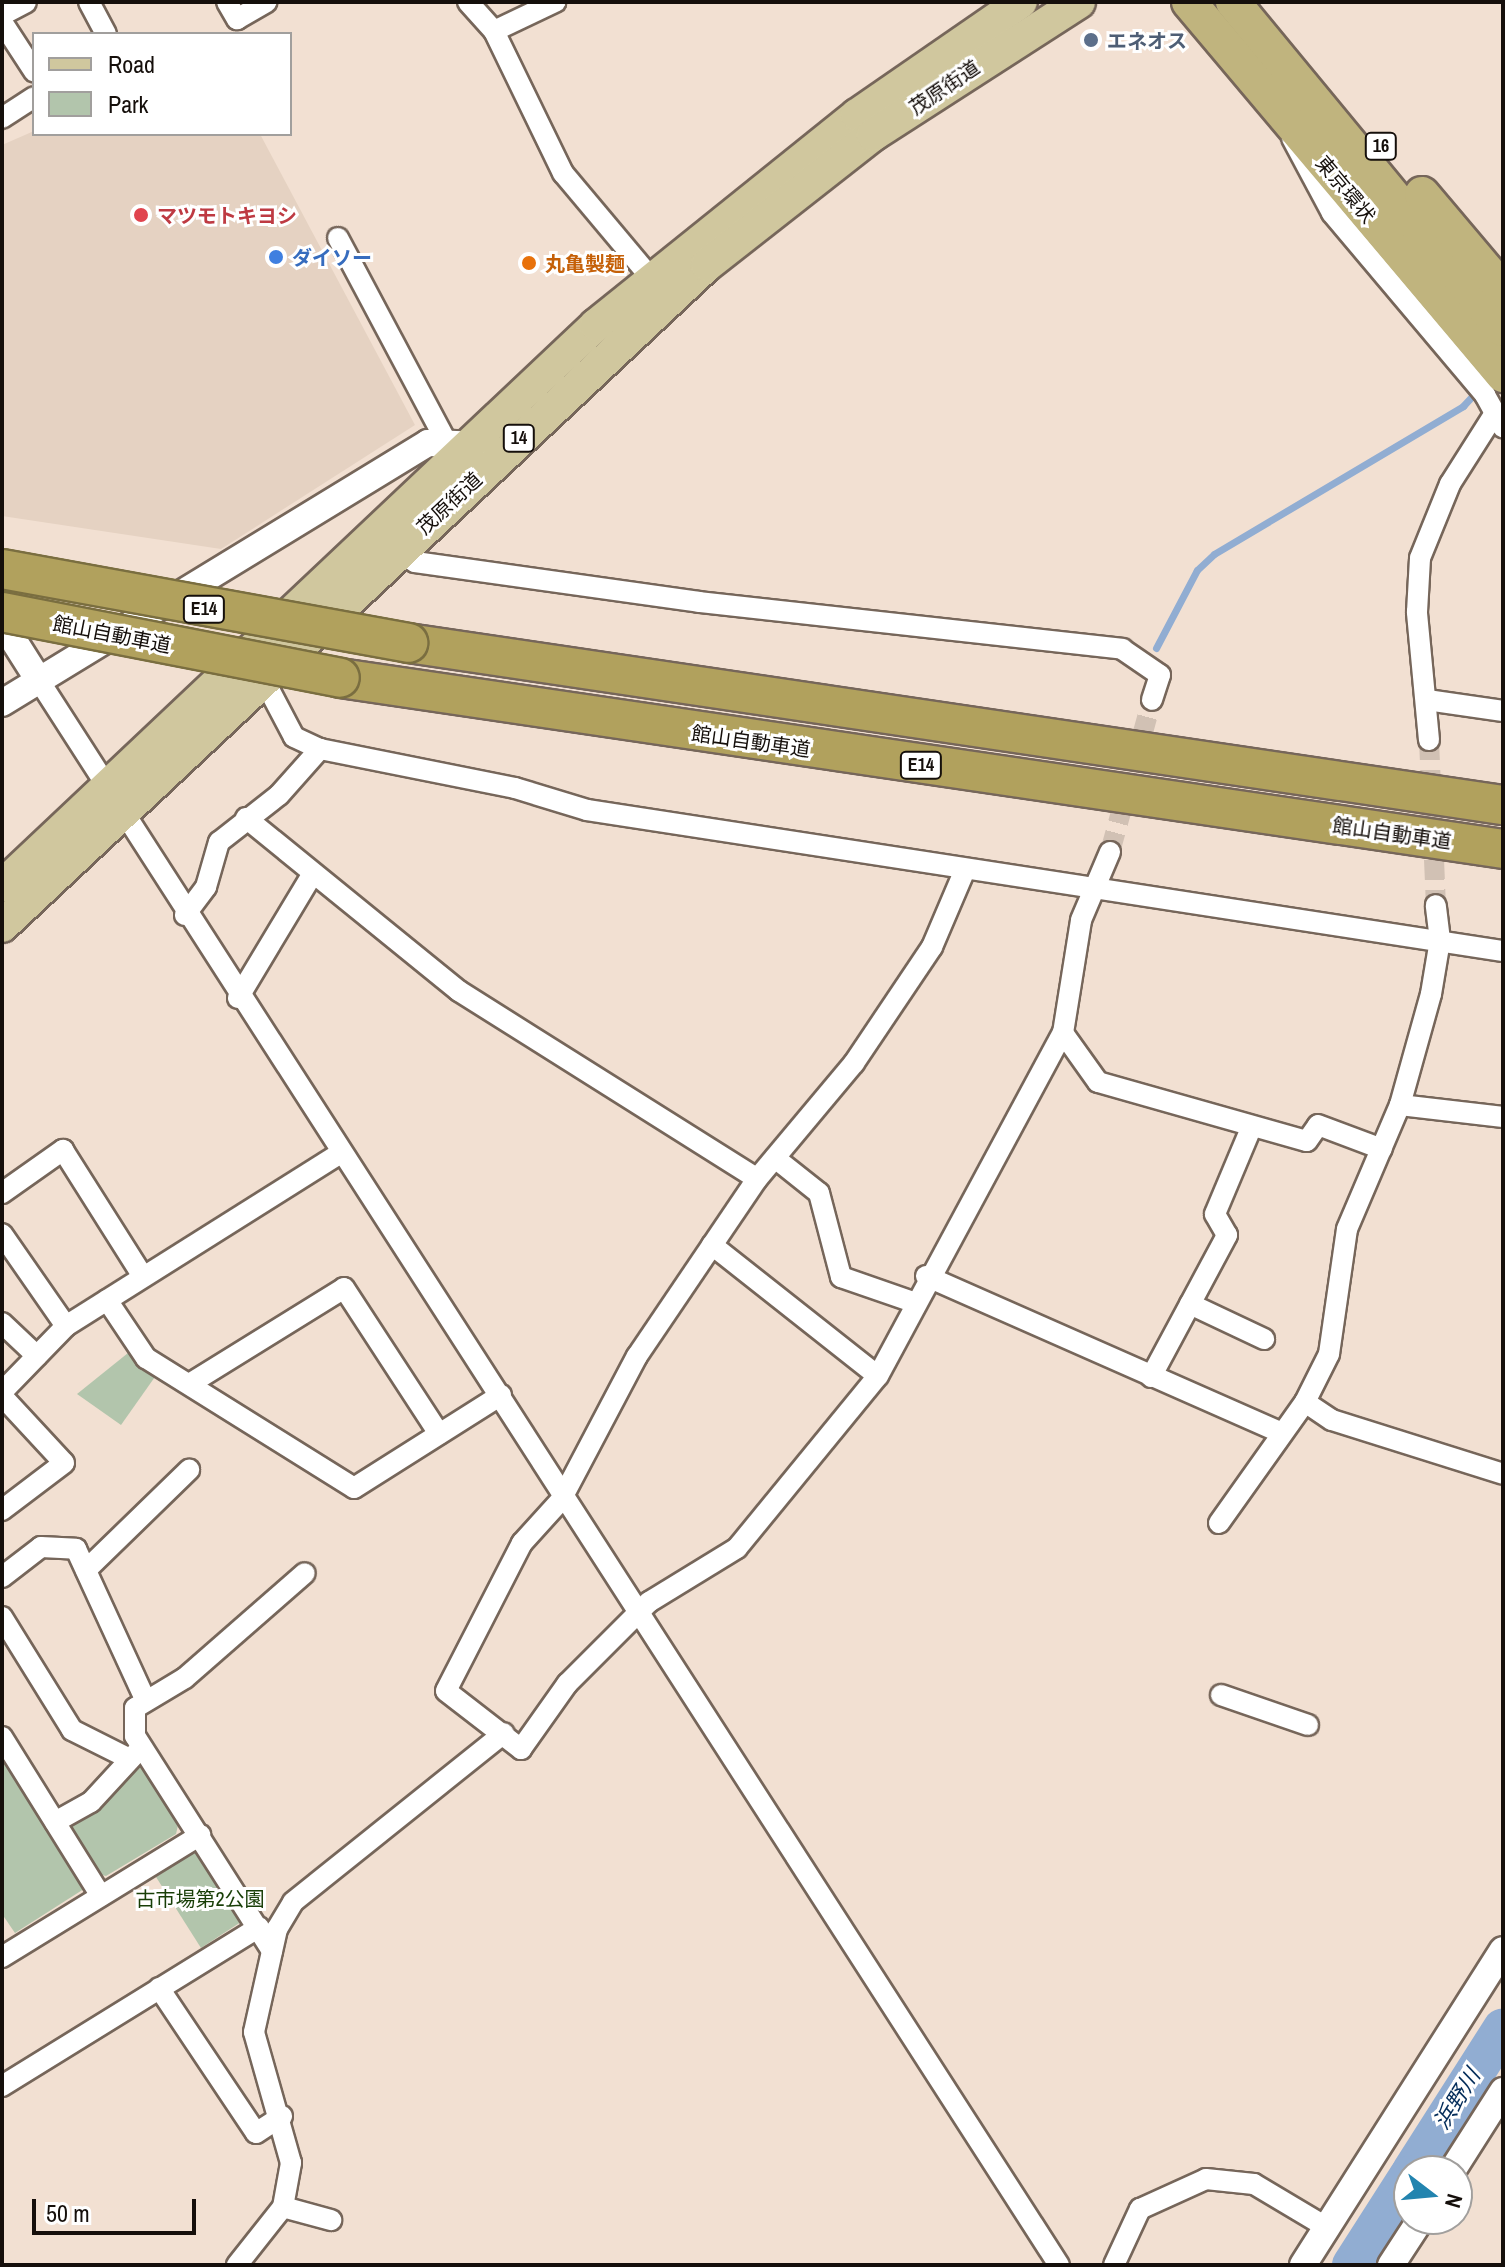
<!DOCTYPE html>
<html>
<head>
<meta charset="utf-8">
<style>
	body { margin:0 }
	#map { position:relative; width:1505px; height:2267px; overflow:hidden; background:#f2e0d2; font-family:"Archivo Narrow","Noto Sans JP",sans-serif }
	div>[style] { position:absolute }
	.commercial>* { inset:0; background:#e5d2c2 }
	.green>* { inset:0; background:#b2c5ac }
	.stream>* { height:7px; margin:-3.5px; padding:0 3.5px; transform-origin:3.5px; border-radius:3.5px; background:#91add2 }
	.river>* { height:40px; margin:-20px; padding:0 20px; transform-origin:20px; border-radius:20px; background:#91add2 }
	.minor-tunnel>* { height:20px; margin-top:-10px; transform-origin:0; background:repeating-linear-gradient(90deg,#d1c1b4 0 20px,transparent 0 30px) }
	.roads { filter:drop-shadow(2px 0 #76665a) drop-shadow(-2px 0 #76665a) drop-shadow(0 2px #76665a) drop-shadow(0 -2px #76665a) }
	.minor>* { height:20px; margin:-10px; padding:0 10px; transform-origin:10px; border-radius:10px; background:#fff }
	.tertiary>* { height:26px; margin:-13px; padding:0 13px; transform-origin:13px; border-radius:13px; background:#fff }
	.primary>* { height:32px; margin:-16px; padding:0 16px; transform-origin:16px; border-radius:16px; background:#d0c79e }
	.trunk>* { height:34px; margin:-17px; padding:0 17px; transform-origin:17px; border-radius:17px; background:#c0b47e }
	.motorway>* { height:38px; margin:-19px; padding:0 19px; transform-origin:19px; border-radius:19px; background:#b1a15d }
	.bridges { filter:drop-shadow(2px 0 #7a6e40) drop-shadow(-2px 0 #7a6e40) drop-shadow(0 2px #7a6e40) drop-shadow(0 -2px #7a6e40) }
	.motorway-bridge>* { height:38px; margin:-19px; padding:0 19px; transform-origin:19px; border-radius:19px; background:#b1a15d }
	.dots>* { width:22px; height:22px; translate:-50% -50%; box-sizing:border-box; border:4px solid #fff; border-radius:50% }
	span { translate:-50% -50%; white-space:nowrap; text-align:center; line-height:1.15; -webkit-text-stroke:6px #fff; paint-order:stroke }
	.shield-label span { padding:2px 6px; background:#fff; border:2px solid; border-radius:6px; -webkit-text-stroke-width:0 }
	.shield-label { font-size:18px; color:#150f0b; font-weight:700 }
	.service-label { font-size:20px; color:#4e5e75; font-weight:700 }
	.left { translate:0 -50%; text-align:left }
	.street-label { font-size:20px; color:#150f0b }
	.health-label { font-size:20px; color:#be3a42; font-weight:700 }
	.shop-label { font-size:20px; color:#366cbe; font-weight:700 }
	.food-label { font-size:20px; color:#c56008; font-weight:700 }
	.park-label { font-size:20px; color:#183e07 }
	.water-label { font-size:22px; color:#032c59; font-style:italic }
	.frame { position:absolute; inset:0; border:4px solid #150f0b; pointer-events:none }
	.legend { position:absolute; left:32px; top:32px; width:260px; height:104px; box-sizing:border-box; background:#fff; border:2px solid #a19f9d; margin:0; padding:10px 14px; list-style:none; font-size:24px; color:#150f0b }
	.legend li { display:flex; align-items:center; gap:16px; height:40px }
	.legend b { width:40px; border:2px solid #a19f9d }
	.north { position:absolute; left:1393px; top:2155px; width:80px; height:80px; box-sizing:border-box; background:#fff; border:2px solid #a19f9d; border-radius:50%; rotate:106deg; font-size:22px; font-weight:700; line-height:32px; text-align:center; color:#150f0b }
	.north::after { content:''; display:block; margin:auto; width:28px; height:36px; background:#2284af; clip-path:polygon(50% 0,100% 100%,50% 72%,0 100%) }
	.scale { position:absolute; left:32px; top:2199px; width:164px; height:36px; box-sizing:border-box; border:4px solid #150f0b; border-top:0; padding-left:10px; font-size:24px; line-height:28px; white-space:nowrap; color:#150f0b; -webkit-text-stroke:6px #fff; paint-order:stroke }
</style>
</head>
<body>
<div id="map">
	<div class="commercial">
		<i style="clip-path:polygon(34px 131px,260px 134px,415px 425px,221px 549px,2px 516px,2px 145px)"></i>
	</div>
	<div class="green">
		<i style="clip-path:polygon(128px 1353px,157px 1374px,121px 1425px,77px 1394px)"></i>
		<i style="clip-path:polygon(2px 1754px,87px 1887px,15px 1933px,2px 1914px)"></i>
		<i style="clip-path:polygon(142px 1763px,179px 1821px,176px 1834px,106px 1876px,94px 1873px,68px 1828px,103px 1804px,131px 1764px)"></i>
		<i style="clip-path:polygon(199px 1849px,244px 1920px,201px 1948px,156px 1877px)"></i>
	</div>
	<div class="stream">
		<i style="left:1156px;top:648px;width:88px;rotate:-62.3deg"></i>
		<i style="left:1197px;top:570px;width:23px;rotate:-43deg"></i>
		<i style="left:1214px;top:554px;width:290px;rotate:-30.7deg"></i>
		<i style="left:1463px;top:406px;width:23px;rotate:-47deg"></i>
	</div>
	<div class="river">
		<i style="left:1412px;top:2171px;width:169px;rotate:-57.5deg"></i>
		<i style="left:1352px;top:2265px;width:106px;rotate:-57.4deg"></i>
	</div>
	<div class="minor-tunnel">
		<i style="left:1429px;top:740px;width:165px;rotate:87.6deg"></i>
		<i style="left:1110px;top:852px;width:158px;rotate:-74.6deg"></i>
	</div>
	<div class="roads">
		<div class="minor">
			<i style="left:89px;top:2px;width:36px;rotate:62deg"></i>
			<i style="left:227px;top:2px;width:20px;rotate:60deg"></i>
			<i style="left:237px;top:19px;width:34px;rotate:-30deg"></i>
			<i style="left:468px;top:2px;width:39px;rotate:48deg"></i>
			<i style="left:494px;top:31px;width:68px;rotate:-25.4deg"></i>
			<i style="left:2px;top:15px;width:27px;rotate:-28deg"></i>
			<i style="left:2px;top:22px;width:59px;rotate:56.9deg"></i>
			<i style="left:494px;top:31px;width:158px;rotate:64.1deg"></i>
			<i style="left:563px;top:173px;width:137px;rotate:50deg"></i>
			<i style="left:2px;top:118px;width:38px;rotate:-33deg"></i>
			<i style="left:1292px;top:138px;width:85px;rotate:61.9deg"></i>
			<i style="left:1332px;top:213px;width:238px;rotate:49.9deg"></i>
			<i style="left:1485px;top:395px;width:37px;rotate:61deg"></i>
			<i style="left:338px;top:238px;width:228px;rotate:62deg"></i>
			<i style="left:398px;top:551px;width:20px;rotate:33deg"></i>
			<i style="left:415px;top:562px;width:287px;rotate:8deg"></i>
			<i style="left:699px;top:602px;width:426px;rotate:6.3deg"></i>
			<i style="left:1122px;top:649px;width:46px;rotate:34.4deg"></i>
			<i style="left:1160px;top:675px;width:26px;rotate:108deg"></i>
			<i style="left:38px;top:679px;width:1886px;rotate:57.23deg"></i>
			<i style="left:264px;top:680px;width:64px;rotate:62.2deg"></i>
			<i style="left:294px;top:737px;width:29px;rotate:25deg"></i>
			<i style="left:320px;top:749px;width:199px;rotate:11.3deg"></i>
			<i style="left:515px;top:788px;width:75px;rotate:17deg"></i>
			<i style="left:587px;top:810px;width:927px;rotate:8.75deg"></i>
			<i style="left:1427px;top:700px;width:77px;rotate:8.2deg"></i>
			<i style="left:1429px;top:740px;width:129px;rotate:-95.4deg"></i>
			<i style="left:1417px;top:612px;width:54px;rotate:-86.8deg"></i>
			<i style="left:1420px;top:558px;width:80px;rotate:-67.9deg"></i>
			<i style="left:1450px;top:484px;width:84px;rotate:-57.6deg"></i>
			<i style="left:246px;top:818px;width:274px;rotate:39.1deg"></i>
			<i style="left:459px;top:991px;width:352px;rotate:32.2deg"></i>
			<i style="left:964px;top:872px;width:82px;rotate:113.1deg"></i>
			<i style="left:932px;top:947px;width:140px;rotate:123.9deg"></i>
			<i style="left:854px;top:1063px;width:151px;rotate:129.9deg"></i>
			<i style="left:757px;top:1179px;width:214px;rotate:124.1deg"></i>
			<i style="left:637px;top:1356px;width:163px;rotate:117.8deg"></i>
			<i style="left:561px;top:1500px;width:58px;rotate:132.2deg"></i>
			<i style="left:522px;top:1543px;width:166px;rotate:117.2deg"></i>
			<i style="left:446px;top:1691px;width:95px;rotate:37.7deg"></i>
			<i style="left:521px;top:1749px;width:80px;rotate:-54.7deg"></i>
			<i style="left:567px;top:1684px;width:116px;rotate:-45deg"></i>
			<i style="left:649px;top:1602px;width:103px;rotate:-31.5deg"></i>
			<i style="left:737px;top:1548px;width:222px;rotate:-50.7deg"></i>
			<i style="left:878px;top:1376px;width:390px;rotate:-61.7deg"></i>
			<i style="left:1063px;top:1033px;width:114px;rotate:-80.9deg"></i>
			<i style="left:1081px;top:920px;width:74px;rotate:-66.9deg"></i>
			<i style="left:185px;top:915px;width:35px;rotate:-53deg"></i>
			<i style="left:206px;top:887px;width:47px;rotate:-73.9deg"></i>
			<i style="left:219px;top:842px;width:76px;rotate:-38.1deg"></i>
			<i style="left:279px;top:795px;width:62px;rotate:-48.3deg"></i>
			<i style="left:238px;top:998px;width:144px;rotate:-59deg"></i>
			<i style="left:1063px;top:1033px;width:60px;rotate:54.5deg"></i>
			<i style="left:1098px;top:1082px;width:217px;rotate:15.8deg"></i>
			<i style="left:1307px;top:1141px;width:19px;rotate:-55deg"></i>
			<i style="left:1318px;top:1125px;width:68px;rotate:20.6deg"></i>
			<i style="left:1400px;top:1105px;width:104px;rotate:6.6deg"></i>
			<i style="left:775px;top:1158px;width:56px;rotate:38.5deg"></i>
			<i style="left:819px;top:1193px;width:87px;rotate:75.3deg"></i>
			<i style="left:841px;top:1277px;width:79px;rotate:19.1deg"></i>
			<i style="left:2px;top:1193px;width:75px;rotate:-35.2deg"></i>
			<i style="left:63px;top:1150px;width:148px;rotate:57.7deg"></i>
			<i style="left:2px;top:1234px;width:112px;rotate:55.2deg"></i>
			<i style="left:712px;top:1245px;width:211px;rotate:38.3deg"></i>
			<i style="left:926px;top:1276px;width:389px;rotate:23.8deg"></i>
			<i style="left:107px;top:1300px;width:70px;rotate:56.1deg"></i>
			<i style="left:146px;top:1358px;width:245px;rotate:32deg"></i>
			<i style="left:354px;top:1488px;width:174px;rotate:-32.3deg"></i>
			<i style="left:1190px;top:1304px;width:82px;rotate:25.3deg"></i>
			<i style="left:2px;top:1323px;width:48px;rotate:43.3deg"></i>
			<i style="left:1151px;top:1377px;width:161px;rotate:-61.8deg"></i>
			<i style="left:1227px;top:1235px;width:24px;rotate:-120deg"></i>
			<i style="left:1215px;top:1214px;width:95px;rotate:-67.2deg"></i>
			<i style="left:191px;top:1383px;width:180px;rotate:-31.8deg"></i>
			<i style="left:344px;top:1288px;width:174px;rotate:56.9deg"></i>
			<i style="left:2px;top:1392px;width:92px;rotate:-45.9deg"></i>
			<i style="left:66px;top:1326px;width:323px;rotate:-32.2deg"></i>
			<i style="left:2px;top:1396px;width:91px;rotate:47.2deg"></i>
			<i style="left:64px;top:1463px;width:78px;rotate:142.8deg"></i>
			<i style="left:1305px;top:1402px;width:32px;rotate:34deg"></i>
			<i style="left:1332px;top:1420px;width:179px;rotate:17.5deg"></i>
			<i style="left:1219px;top:1523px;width:148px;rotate:-54.6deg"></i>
			<i style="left:1305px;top:1402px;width:54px;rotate:-63.4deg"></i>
			<i style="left:1329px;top:1354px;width:126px;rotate:-81.8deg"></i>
			<i style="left:1347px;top:1229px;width:135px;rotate:-66.9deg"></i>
			<i style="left:1400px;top:1105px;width:115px;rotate:-74.4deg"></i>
			<i style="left:1431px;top:994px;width:55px;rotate:-80.5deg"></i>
			<i style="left:1440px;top:940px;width:35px;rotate:-97deg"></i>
			<i style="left:86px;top:1570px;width:144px;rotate:-44.2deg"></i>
			<i style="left:2px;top:1577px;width:49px;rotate:-37.6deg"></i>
			<i style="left:41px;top:1547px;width:35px;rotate:3deg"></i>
			<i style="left:76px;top:1549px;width:165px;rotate:65.3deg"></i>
			<i style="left:2px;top:1617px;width:133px;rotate:58.2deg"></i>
			<i style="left:72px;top:1730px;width:65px;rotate:26.6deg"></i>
			<i style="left:1221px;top:1695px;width:92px;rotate:19deg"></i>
			<i style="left:2px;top:1737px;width:187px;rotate:58.1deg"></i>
			<i style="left:55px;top:1822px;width:41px;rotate:-29.1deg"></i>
			<i style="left:91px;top:1802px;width:71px;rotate:-47.3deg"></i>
			<i style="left:272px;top:1951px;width:255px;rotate:-122.5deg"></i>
			<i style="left:135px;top:1736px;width:28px;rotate:-90deg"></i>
			<i style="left:135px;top:1708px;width:58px;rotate:-31deg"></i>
			<i style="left:185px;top:1678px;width:159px;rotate:-41.2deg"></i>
			<i style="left:2px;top:1957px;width:233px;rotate:-31.6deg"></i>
			<i style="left:159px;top:1988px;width:174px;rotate:56.2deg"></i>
			<i style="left:256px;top:2133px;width:31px;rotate:-33deg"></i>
			<i style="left:2px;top:2086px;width:302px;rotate:-31.7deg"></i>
			<i style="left:283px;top:2207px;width:50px;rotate:15.2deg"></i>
			<i style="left:237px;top:2265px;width:74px;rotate:-51.6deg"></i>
			<i style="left:283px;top:2207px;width:45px;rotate:-79.7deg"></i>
			<i style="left:291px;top:2163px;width:136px;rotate:-105.8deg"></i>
			<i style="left:254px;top:2032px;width:106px;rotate:-77.4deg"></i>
			<i style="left:277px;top:1929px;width:31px;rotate:-59deg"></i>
			<i style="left:293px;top:1902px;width:270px;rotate:-38.7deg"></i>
			<i style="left:1114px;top:2265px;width:62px;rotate:-65.1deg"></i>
			<i style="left:1140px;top:2209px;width:72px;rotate:-24.4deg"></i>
			<i style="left:1206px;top:2179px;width:48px;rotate:5.9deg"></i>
			<i style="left:1254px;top:2184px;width:84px;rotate:30.8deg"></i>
		</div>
		<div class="tertiary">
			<i style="left:2px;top:622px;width:67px;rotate:57.7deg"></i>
			<i style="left:2px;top:703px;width:499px;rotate:-31.4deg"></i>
			<i style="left:428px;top:443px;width:56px;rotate:2deg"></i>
			<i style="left:1452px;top:2171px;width:95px;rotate:-57.5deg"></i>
			<i style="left:1303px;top:2265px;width:373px;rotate:-57.6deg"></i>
			<i style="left:1391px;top:2265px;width:55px;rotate:-56.9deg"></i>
		</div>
		<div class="primary">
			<i style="left:2px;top:886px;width:817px;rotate:-43.36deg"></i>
			<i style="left:596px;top:325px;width:335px;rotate:-38.8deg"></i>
			<i style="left:857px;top:115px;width:199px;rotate:-34.6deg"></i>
			<i style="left:2px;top:926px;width:966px;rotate:-43.16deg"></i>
			<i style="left:707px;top:265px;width:211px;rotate:-38.1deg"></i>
			<i style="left:873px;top:135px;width:245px;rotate:-32.8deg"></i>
		</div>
		<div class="trunk">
			<i style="left:1189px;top:2px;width:488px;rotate:49.9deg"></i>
			<i style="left:1233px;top:2px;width:424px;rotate:50.5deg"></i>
			<i style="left:1422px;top:194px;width:126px;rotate:49.8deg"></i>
		</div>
		<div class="motorway">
			<i style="left:408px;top:643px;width:1107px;rotate:8.42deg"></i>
			<i style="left:340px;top:678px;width:1176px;rotate:8.36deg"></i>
		</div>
	</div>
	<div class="bridges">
		<div class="motorway-bridge">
			<i style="left:2px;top:569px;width:413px;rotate:10.3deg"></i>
			<i style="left:2px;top:612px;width:344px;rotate:11deg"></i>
		</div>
	</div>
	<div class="dots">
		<i style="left:1091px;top:40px;background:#5c6f8a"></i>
		<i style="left:141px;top:215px;background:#e0444e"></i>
		<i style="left:276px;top:257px;background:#3f7fe0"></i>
		<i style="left:529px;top:263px;background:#e8710a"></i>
	</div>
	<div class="shield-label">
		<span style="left:1381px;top:146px">16</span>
		<span style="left:519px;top:438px">14</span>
		<span style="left:204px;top:609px">E14</span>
		<span style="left:921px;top:765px">E14</span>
	</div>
	<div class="service-label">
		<span class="left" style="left:1107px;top:40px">エネオス</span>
	</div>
	<div class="street-label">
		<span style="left:944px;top:87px;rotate:-34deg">茂原街道</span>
		<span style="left:1346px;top:189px;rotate:50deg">東京環状</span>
		<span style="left:449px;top:503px;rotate:-43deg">茂原街道</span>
		<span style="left:112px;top:634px;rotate:11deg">館山自動車道</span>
		<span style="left:751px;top:741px;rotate:8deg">館山自動車道</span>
		<span style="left:1392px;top:833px;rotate:8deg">館山自動車道</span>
	</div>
	<div class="health-label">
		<span class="left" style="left:157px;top:215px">マツモトキヨシ</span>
	</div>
	<div class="shop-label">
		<span class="left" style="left:292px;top:257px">ダイソー</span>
	</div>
	<div class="food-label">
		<span class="left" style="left:545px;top:263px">丸亀製麺</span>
	</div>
	<div class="park-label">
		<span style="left:200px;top:1898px">古市場第2公園</span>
	</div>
	<div class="water-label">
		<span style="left:1457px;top:2099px;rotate:-58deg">浜野川</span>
	</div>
	<div class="frame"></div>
	<ul class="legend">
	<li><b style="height:10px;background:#d0c79e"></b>Road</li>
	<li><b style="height:22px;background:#b2c5ac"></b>Park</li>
	</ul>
	<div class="north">N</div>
	<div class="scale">50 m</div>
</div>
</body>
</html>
